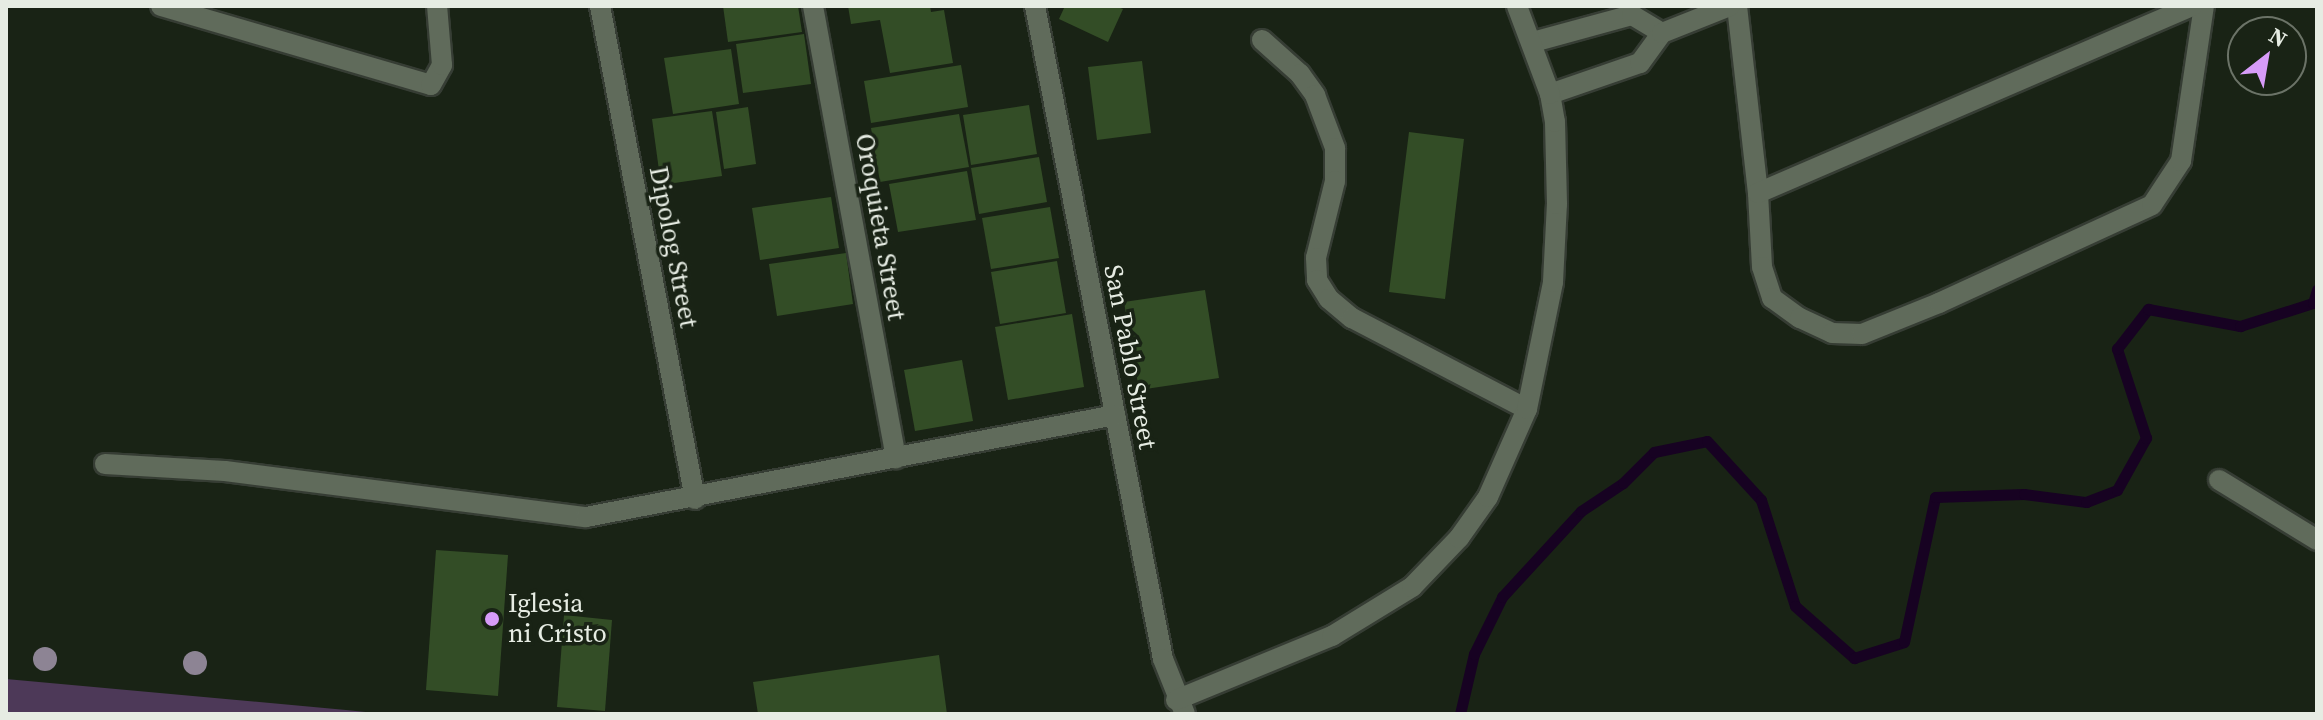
<!DOCTYPE html>
<html>
<head>
<meta charset="utf-8">
<style>
	body { margin:0 }
	#map { position:relative; width:2323px; height:720px; overflow:hidden; background:#192315; font-family:"Source Serif 4",serif }
	div>[style] { position:absolute }
	.green>* { inset:0; background:#4d3958 }
	.stream>* { height:11px; margin:-5.5px; padding:0 5.5px; transform-origin:5.5px; border-radius:5.5px; background:#170222 }
	.building>* { inset:0; background:#334d26 }
	.roads { filter:drop-shadow(2px 0 #363d34) drop-shadow(-2px 0 #363d34) drop-shadow(0 2px #363d34) drop-shadow(0 -2px #363d34) }
	.minor>* { height:20px; margin:-10px; padding:0 10px; transform-origin:10px; border-radius:10px; background:#606b5b }
	.trees>* { width:24px; height:24px; margin:-12px; border-radius:50%; background:#8d8494 }
	.dots>* { width:22px; height:22px; translate:-50% -50%; box-sizing:border-box; border:4px solid #192315; border-radius:50% }
	span { translate:-50% -50%; white-space:nowrap; text-align:center; line-height:1.15; -webkit-text-stroke:7px #192315; paint-order:stroke }
	.street-label { font-size:26px; color:#e6ece3 }
	.poi-label { font-size:26px; color:#e6ece3 }
	.left { translate:0 -50%; text-align:left }
	.frame { position:absolute; inset:0; border:8px solid #e6ece3; pointer-events:none }
	.north { position:absolute; left:2227px; top:16px; width:80px; height:80px; box-sizing:border-box; background:#192315; border:2px solid #6b7367; border-radius:50%; rotate:31deg; font-size:22px; font-weight:700; line-height:32px; text-align:center; color:#e6ece3 }
	.north::after { content:''; display:block; margin:auto; width:28px; height:36px; background:#d79bf9; clip-path:polygon(50% 0,100% 100%,50% 72%,0 100%) }
</style>
</head>
<body>
<div id="map">
	<div class="green">
		<i style="clip-path:polygon(6px 679px,346px 710px,385px 714px,6px 714px)"></i>
	</div>
	<div class="stream">
		<i style="left:1460px;top:714px;width:62px;rotate:-76.9deg"></i>
		<i style="left:1474px;top:654px;width:64px;rotate:-63.8deg"></i>
		<i style="left:1502px;top:597px;width:117px;rotate:-47.4deg"></i>
		<i style="left:1581px;top:511px;width:50px;rotate:-33.7deg"></i>
		<i style="left:1623px;top:483px;width:44px;rotate:-45deg"></i>
		<i style="left:1654px;top:452px;width:54px;rotate:-11.7deg"></i>
		<i style="left:1707px;top:441px;width:80px;rotate:47.5deg"></i>
		<i style="left:1761px;top:500px;width:111px;rotate:72.2deg"></i>
		<i style="left:1795px;top:606px;width:79px;rotate:41.4deg"></i>
		<i style="left:1854px;top:658px;width:52px;rotate:-17.7deg"></i>
		<i style="left:1904px;top:642px;width:148px;rotate:-77.9deg"></i>
		<i style="left:1935px;top:497px;width:89px;rotate:-1.9deg"></i>
		<i style="left:2024px;top:494px;width:63px;rotate:7.4deg"></i>
		<i style="left:2086px;top:502px;width:33px;rotate:-21deg"></i>
		<i style="left:2117px;top:490px;width:60px;rotate:-60.9deg"></i>
		<i style="left:2146px;top:438px;width:94px;rotate:-108deg"></i>
		<i style="left:2117px;top:349px;width:51px;rotate:-52.2deg"></i>
		<i style="left:2148px;top:309px;width:94px;rotate:10.5deg"></i>
		<i style="left:2240px;top:326px;width:77px;rotate:-17.5deg"></i>
		<i style="left:2313px;top:303px;width:14px;rotate:-73deg"></i>
	</div>
	<div class="building">
		<i style="clip-path:polygon(723px 6px,798px 6px,802px 32px,728px 42px)"></i>
		<i style="clip-path:polygon(848px 6px,930px 6px,931px 12px,944px 10px,953px 63px,890px 73px,880px 20px,851px 24px)"></i>
		<i style="clip-path:polygon(1065px 6px,1115px 6px,1123px 9px,1108px 42px,1059px 19px)"></i>
		<i style="clip-path:polygon(804px 34px,811px 84px,743px 93px,736px 44px)"></i>
		<i style="clip-path:polygon(731px 49px,739px 104px,673px 114px,664px 58px)"></i>
		<i style="clip-path:polygon(1142px 61px,1151px 133px,1097px 140px,1088px 67px)"></i>
		<i style="clip-path:polygon(961px 65px,968px 107px,871px 123px,864px 81px)"></i>
		<i style="clip-path:polygon(1029px 105px,1037px 154px,971px 165px,963px 115px)"></i>
		<i style="clip-path:polygon(748px 107px,756px 164px,724px 169px,716px 112px)"></i>
		<i style="clip-path:polygon(712px 111px,722px 176px,661px 185px,652px 119px)"></i>
		<i style="clip-path:polygon(959px 114px,969px 167px,880px 182px,871px 128px)"></i>
		<i style="clip-path:polygon(1409px 132px,1464px 139px,1445px 299px,1389px 292px)"></i>
		<i style="clip-path:polygon(1039px 157px,1047px 202px,979px 214px,971px 168px)"></i>
		<i style="clip-path:polygon(967px 171px,976px 220px,898px 232px,889px 184px)"></i>
		<i style="clip-path:polygon(831px 197px,839px 248px,760px 260px,752px 208px)"></i>
		<i style="clip-path:polygon(1050px 207px,1059px 258px,991px 269px,982px 218px)"></i>
		<i style="clip-path:polygon(846px 253px,853px 304px,777px 316px,769px 264px)"></i>
		<i style="clip-path:polygon(1057px 261px,1066px 313px,1000px 324px,991px 272px)"></i>
		<i style="clip-path:polygon(1205px 290px,1219px 378px,1139px 390px,1124px 302px)"></i>
		<i style="clip-path:polygon(1072px 314px,1084px 387px,1008px 400px,995px 327px)"></i>
		<i style="clip-path:polygon(962px 360px,973px 421px,915px 431px,904px 370px)"></i>
		<i style="clip-path:polygon(436px 550px,508px 555px,498px 696px,426px 690px)"></i>
		<i style="clip-path:polygon(564px 615px,612px 620px,605px 711px,557px 707px)"></i>
		<i style="clip-path:polygon(939px 655px,947px 714px,758px 714px,753px 682px)"></i>
	</div>
	<div class="roads">
		<div class="minor">
			<i style="left:161px;top:6px;width:281px;rotate:16.3deg"></i>
			<i style="left:431px;top:85px;width:23px;rotate:-61deg"></i>
			<i style="left:442px;top:65px;width:59px;rotate:-94.8deg"></i>
			<i style="left:600px;top:6px;width:502px;rotate:79.09deg"></i>
			<i style="left:813px;top:6px;width:460px;rotate:79.6deg"></i>
			<i style="left:1035px;top:6px;width:665px;rotate:78.91deg"></i>
			<i style="left:1163px;top:659px;width:59px;rotate:68.2deg"></i>
			<i style="left:1737px;top:6px;width:188px;rotate:83.6deg"></i>
			<i style="left:1758px;top:193px;width:74px;rotate:86.9deg"></i>
			<i style="left:1762px;top:267px;width:33px;rotate:72deg"></i>
			<i style="left:1772px;top:298px;width:34px;rotate:36deg"></i>
			<i style="left:1800px;top:318px;width:35px;rotate:25deg"></i>
			<i style="left:1832px;top:333px;width:30px;rotate:2deg"></i>
			<i style="left:1862px;top:334px;width:83px;rotate:-21.9deg"></i>
			<i style="left:1939px;top:303px;width:234px;rotate:-24.7deg"></i>
			<i style="left:2152px;top:205px;width:53px;rotate:-56.6deg"></i>
			<i style="left:2181px;top:161px;width:157px;rotate:-81.6deg"></i>
			<i style="left:1262px;top:40px;width:51px;rotate:41.8deg"></i>
			<i style="left:1300px;top:74px;width:26px;rotate:54deg"></i>
			<i style="left:1315px;top:95px;width:57px;rotate:69.3deg"></i>
			<i style="left:1335px;top:148px;width:33px;rotate:90deg"></i>
			<i style="left:1335px;top:181px;width:79px;rotate:103.9deg"></i>
			<i style="left:1316px;top:258px;width:22px;rotate:87deg"></i>
			<i style="left:1317px;top:280px;width:22px;rotate:58deg"></i>
			<i style="left:1329px;top:299px;width:30px;rotate:40deg"></i>
			<i style="left:1352px;top:318px;width:197px;rotate:27.5deg"></i>
			<i style="left:1533px;top:42px;width:103px;rotate:-15.3deg"></i>
			<i style="left:1632px;top:15px;width:35px;rotate:31deg"></i>
			<i style="left:1550px;top:94px;width:95px;rotate:-19deg"></i>
			<i style="left:1640px;top:63px;width:37px;rotate:-54deg"></i>
			<i style="left:1662px;top:33px;width:73px;rotate:-21.7deg"></i>
			<i style="left:1758px;top:193px;width:473px;rotate:-23.3deg"></i>
			<i style="left:105px;top:464px;width:120px;rotate:3.3deg"></i>
			<i style="left:225px;top:471px;width:364px;rotate:7.3deg"></i>
			<i style="left:586px;top:517px;width:539px;rotate:-10.91deg"></i>
			<i style="left:2219px;top:480px;width:115px;rotate:31.5deg"></i>
			<i style="left:1176px;top:700px;width:169px;rotate:-22.3deg"></i>
			<i style="left:1332px;top:636px;width:94px;rotate:-31.5deg"></i>
			<i style="left:1412px;top:587px;width:68px;rotate:-46.2deg"></i>
			<i style="left:1459px;top:538px;width:50px;rotate:-54.7deg"></i>
			<i style="left:1488px;top:497px;width:96px;rotate:-66.1deg"></i>
			<i style="left:1527px;top:409px;width:130px;rotate:-78.4deg"></i>
			<i style="left:1553px;top:282px;width:78px;rotate:-87.1deg"></i>
			<i style="left:1557px;top:204px;width:82px;rotate:-91.4deg"></i>
			<i style="left:1555px;top:122px;width:28px;rotate:-100deg"></i>
			<i style="left:1550px;top:94px;width:94px;rotate:-110.6deg"></i>
		</div>
	</div>
	<div class="trees">
		<i style="left:45px;top:659px"></i>
		<i style="left:195px;top:663px"></i>
	</div>
	<div class="dots">
		<i style="left:492px;top:619px;background:#d79bf9"></i>
	</div>
	<div class="street-label">
		<span style="left:880px;top:227px;rotate:80deg">Oroquieta Street</span>
		<span style="left:673px;top:247px;rotate:79deg">Dipolog Street</span>
		<span style="left:1130px;top:357px;rotate:79deg">San Pablo Street</span>
	</div>
	<div class="poi-label">
		<span class="left" style="left:508px;top:619px">Iglesia<br>ni Cristo</span>
	</div>
	<div class="frame"></div>
	<div class="north">N</div>
</div>
</body>
</html>
